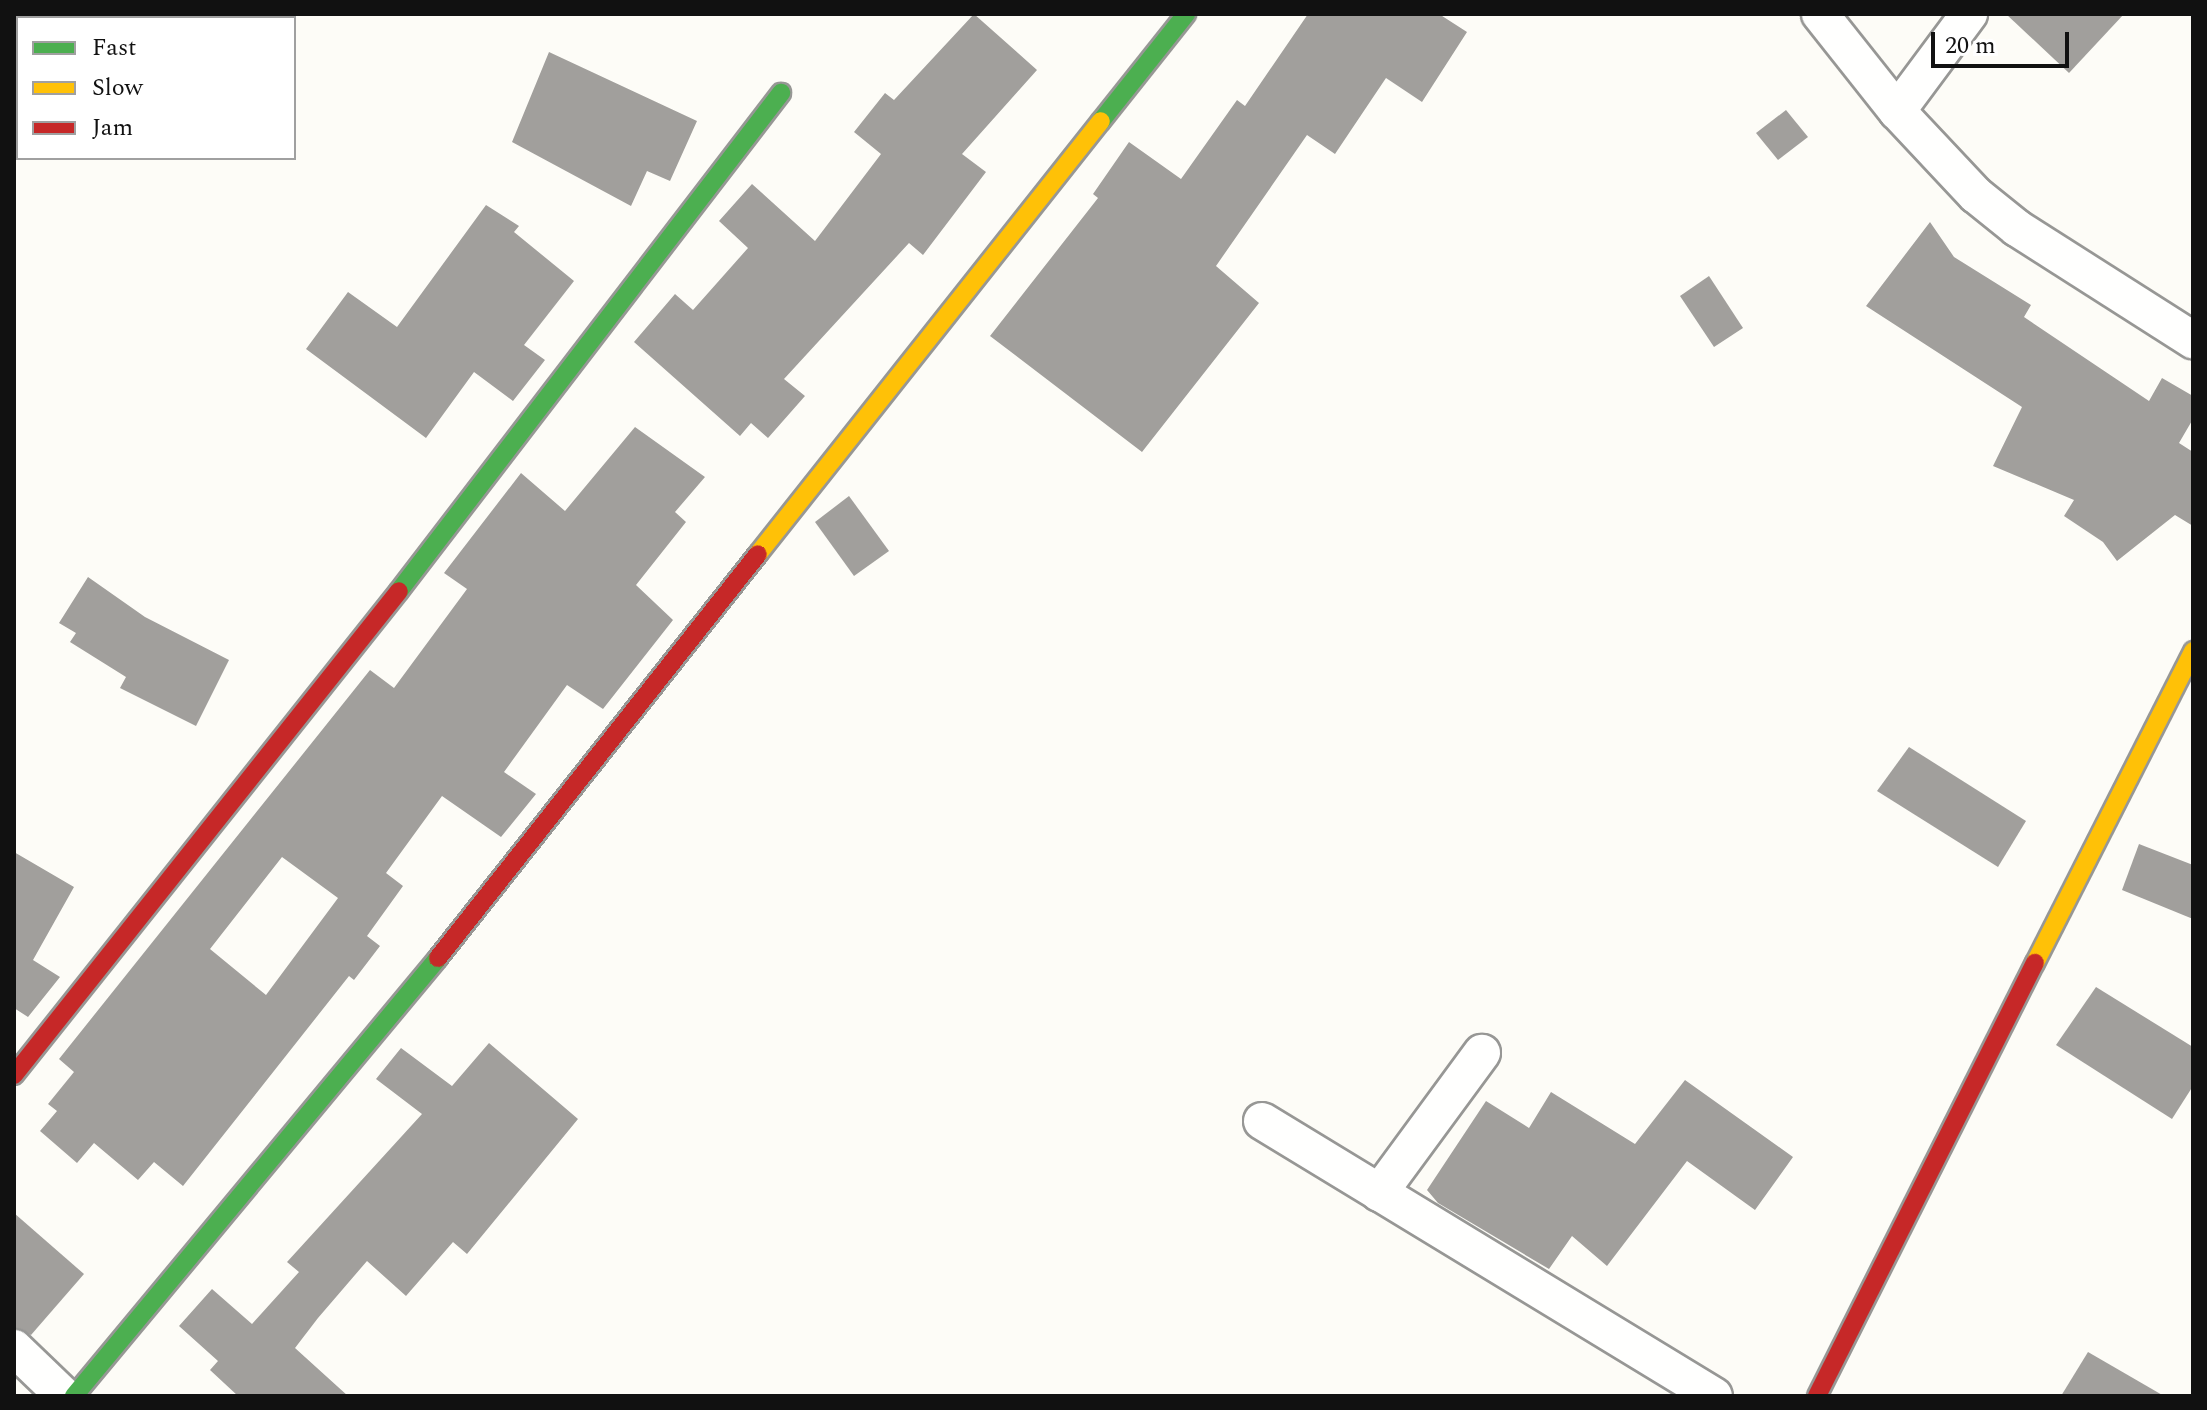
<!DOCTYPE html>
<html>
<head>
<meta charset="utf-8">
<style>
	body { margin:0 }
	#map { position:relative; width:2207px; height:1410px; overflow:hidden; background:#fdfcf7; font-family:Spectral,serif }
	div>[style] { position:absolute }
	.building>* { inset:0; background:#a19f9c }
	.roads { filter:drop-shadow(2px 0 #979795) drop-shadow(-2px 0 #979795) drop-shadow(0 2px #979795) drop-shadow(0 -2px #979795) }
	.street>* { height:36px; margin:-18px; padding:0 18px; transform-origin:18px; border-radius:18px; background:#fffffe }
	.fast>* { height:18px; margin:-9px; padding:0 9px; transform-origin:9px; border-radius:9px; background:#4caf50 }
	.slow>* { height:18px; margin:-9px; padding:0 9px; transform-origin:9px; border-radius:9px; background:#ffc107 }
	.jam>* { height:18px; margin:-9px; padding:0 9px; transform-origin:9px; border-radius:9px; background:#c62828 }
	span { translate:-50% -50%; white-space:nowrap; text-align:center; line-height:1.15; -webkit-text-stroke:8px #fff; paint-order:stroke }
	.frame { position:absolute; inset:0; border:16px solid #111; pointer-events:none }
	.legend { position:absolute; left:16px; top:16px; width:280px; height:144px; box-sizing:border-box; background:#fff; border:2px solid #a0a0a0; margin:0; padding:10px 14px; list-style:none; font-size:24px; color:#111 }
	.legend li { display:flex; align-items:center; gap:16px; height:40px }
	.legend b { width:40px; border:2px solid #a0a0a0 }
	.scale { position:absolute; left:1931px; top:32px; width:138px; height:36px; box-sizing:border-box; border:4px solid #111; border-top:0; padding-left:10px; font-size:24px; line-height:28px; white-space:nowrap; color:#111; -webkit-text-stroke:6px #fff; paint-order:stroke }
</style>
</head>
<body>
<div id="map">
	<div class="building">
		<i style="clip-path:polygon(974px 14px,1037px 70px,962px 154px,986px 172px,923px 255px,909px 243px,784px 379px,805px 396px,768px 438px,751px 423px,740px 436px,634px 342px,675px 294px,693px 310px,748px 248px,719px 221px,752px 184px,815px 241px,881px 154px,854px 132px,885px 93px,894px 100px)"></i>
		<i style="clip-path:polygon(1308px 14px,1439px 14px,1467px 32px,1422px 102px,1386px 78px,1335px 154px,1307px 135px,1216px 266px,1259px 303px,1142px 452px,990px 336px,1098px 198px,1093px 194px,1129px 142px,1181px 179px,1237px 100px,1245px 106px)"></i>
		<i style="clip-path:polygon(2006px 14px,2124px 14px,2069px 73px)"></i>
		<i style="clip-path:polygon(549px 52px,697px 121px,670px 181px,647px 171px,631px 206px,512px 142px)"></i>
		<i style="clip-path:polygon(1786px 110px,1808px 137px,1778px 160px,1756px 133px)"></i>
		<i style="clip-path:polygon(486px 205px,519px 226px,514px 232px,574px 281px,524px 345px,545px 360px,513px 401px,474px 372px,426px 438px,306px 349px,348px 292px,397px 327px)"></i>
		<i style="clip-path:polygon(1930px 222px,1954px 257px,2031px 305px,2024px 317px,2149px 401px,2162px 378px,2193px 396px,2193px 419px,2179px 443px,2193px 452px,2193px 526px,2175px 515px,2117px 561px,2103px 542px,2064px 516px,2074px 500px,1993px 466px,2022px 407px,1866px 306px)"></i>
		<i style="clip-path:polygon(1709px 276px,1743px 328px,1714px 347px,1680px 296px)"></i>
		<i style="clip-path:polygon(evenodd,635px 427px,705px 477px,675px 512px,686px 522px,636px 585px,673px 620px,603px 709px,567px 685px,504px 772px,536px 794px,501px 837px,442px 796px,386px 873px,403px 886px,367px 936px,380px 946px,354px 980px,349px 976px,183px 1186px,154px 1162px,138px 1180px,94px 1143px,77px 1163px,40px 1131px,57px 1111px,48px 1104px,74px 1072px,59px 1059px,370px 670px,394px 688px,467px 589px,444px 573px,521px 473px,565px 511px,635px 427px,282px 857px,338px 898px,266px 995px,210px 949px,282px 857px)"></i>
		<i style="clip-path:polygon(849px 496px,889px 551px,854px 576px,815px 522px)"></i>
		<i style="clip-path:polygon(88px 577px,145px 617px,229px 660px,196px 726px,120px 688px,126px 677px,70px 642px,76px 633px,59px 623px)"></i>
		<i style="clip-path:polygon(1909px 747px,2026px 821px,1998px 867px,1877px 791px)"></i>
		<i style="clip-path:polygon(2139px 844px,2193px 865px,2193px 919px,2122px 890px)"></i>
		<i style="clip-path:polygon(14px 852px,74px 887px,33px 960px,60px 977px,28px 1017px,14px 1008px)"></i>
		<i style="clip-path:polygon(2096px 987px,2193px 1047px,2193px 1086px,2172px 1119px,2056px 1045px)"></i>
		<i style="clip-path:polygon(489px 1043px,578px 1119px,467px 1254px,453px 1242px,406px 1296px,367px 1261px,318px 1318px,295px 1348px,348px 1396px,238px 1396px,210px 1370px,218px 1361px,179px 1326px,212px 1289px,252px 1324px,299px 1272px,287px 1262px,422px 1114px,376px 1079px,401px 1048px,452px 1086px)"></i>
		<i style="clip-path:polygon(1685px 1080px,1793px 1157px,1755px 1210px,1687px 1161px,1607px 1266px,1572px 1236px,1549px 1269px,1438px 1203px,1427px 1190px,1486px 1101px,1529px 1128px,1551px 1092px,1635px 1144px)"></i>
		<i style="clip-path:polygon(14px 1213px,84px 1274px,31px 1335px,14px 1328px)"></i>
		<i style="clip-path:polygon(2088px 1352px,2164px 1396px,2061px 1396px)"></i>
	</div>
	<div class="roads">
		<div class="street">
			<i style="left:1820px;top:14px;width:124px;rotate:51.6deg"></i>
			<i style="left:1897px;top:111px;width:115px;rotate:46.8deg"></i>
			<i style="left:1976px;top:195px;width:53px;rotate:38.8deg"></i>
			<i style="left:2017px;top:228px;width:209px;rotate:32.5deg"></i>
			<i style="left:1897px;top:111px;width:121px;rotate:-53.4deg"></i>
			<i style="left:1262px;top:1121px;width:529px;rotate:31.32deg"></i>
			<i style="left:1379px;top:1193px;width:174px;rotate:-53.7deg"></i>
			<i style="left:14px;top:1348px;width:69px;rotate:43.8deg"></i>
		</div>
		<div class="fast">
			<i style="left:1101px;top:121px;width:137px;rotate:-51.5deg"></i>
			<i style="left:399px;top:591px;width:628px;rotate:-52.51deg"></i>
			<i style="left:74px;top:1396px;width:570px;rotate:-50.27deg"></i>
		</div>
		<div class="slow">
			<i style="left:758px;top:554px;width:552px;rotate:-51.62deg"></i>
			<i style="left:2035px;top:963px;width:350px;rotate:-63.1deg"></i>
		</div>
		<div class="jam">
			<i style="left:438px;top:958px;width:515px;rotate:-51.62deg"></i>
			<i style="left:14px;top:1075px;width:618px;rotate:-51.5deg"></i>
			<i style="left:1817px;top:1396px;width:485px;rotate:-63.3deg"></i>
		</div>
	</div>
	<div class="frame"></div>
	<ul class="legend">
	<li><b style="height:10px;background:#4caf50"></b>Fast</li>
	<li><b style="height:10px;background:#ffc107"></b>Slow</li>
	<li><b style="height:10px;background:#c62828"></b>Jam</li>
	</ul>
	<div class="scale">20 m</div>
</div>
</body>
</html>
